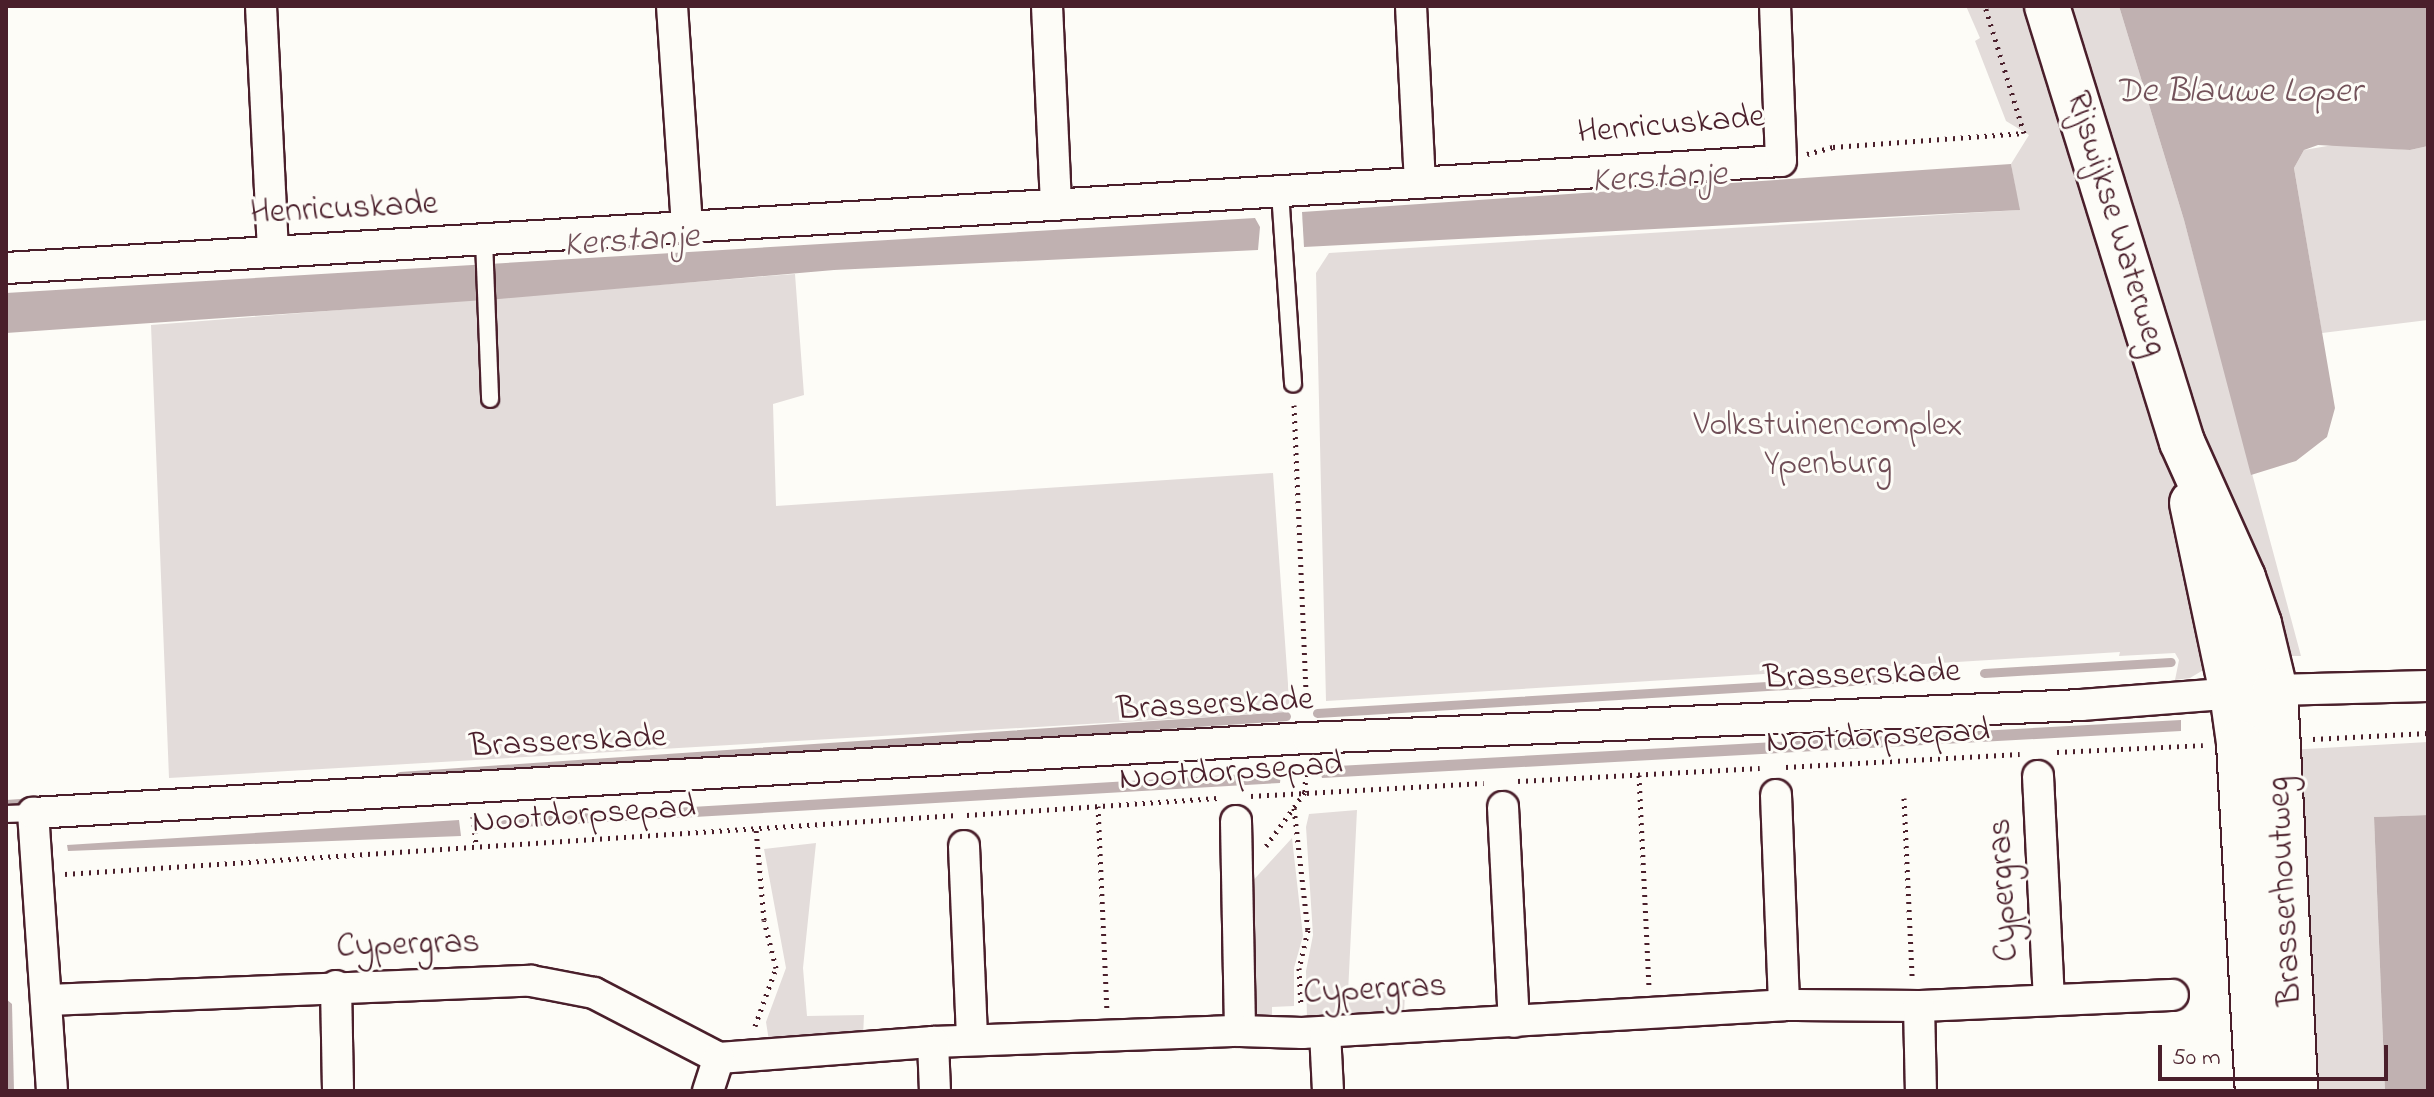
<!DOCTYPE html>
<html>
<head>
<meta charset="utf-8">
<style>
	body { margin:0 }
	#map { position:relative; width:2434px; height:1097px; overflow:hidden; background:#fdfcf7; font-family:"Indie Flower",sans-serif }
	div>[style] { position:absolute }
	.green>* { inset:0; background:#e3dcda }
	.water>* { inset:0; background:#c0b1b1 }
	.stream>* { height:9px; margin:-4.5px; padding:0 4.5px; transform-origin:4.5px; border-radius:4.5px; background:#c0b1b1 }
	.path>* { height:5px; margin-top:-2.5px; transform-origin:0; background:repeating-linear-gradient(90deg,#4a1f2b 0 2px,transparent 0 8px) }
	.roads { filter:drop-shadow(2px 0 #4a1f2b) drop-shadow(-2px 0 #4a1f2b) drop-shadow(0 2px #4a1f2b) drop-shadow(0 -2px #4a1f2b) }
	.service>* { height:16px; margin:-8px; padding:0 8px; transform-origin:8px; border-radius:8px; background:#fdfcf7 }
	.minor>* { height:30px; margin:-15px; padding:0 15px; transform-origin:15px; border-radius:15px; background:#fdfcf7 }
	.secondary>* { height:44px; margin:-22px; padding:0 22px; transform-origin:22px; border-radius:22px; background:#fdfcf7 }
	span { translate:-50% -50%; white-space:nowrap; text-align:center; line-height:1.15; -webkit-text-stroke:6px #fdfcf7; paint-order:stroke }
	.street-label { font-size:34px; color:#4a1f2b }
	.park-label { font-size:34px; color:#704e57 }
	.water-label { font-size:36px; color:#73525a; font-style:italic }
	.frame { position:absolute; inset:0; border:8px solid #4a1f2b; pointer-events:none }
	.scale { position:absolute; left:2158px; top:1045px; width:230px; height:36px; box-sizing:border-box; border:4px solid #4a1f2b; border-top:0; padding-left:10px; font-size:24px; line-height:28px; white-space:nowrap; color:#4a1f2b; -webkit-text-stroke:6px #fdfcf7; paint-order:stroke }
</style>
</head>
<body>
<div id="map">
	<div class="green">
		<i style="clip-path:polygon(1966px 6px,2031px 6px,2167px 451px,2217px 653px,2205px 669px,2190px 678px,2175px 680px,2179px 660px,2175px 653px,2119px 656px,2120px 652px,1326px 701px,1316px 273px,1329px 253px,2019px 210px,2011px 164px,2029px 135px,2006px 121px,1975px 41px,1980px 38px)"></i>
		<i style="clip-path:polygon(2061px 6px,2119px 6px,2184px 220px,2301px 656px,2277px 656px,2224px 475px,2202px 456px)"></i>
		<i style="clip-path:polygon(2339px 144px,2410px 150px,2428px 146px,2428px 320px,2322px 333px,2294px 168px,2304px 150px)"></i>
		<i style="clip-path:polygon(795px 274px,804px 395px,773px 404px,776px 506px,1273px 473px,1290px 712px,169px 778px,151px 325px)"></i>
		<i style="clip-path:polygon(2428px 742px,2428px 815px,2374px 817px,2385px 1091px,2308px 1091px,2288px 750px)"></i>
		<i style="clip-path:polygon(1357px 810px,1348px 993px,1405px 992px,1404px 1014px,1307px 1020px,1306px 971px,1313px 935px,1306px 827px,1309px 814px)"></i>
		<i style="clip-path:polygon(1292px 838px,1303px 936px,1294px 968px,1294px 1006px,1272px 1007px,1272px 1016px,1253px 1016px,1249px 885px)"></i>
		<i style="clip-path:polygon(816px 843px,803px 968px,807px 1016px,864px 1015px,863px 1037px,769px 1041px,766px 1022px,786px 968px,764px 849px)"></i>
	</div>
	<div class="water">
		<i style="clip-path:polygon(2119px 6px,2428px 6px,2428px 146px,2410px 150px,2318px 145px,2304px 150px,2294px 168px,2335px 408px,2327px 437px,2296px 461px,2251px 475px,2184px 220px)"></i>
		<i style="clip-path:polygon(2011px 164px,2020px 210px,1304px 247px,1302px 212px)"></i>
		<i style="clip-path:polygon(1255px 218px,1260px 227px,1258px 250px,834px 270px,499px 299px,6px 333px,6px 293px)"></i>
		<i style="clip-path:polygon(2181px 720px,2181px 731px,1322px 778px,1319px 767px)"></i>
		<i style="clip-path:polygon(1281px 772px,1280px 783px,488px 829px,489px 819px)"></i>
		<i style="clip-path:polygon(2428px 815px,2428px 1091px,2385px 1091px,2374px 817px)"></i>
		<i style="clip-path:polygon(459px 820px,461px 836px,68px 851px,67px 845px)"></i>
		<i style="clip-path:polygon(6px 999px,12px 1004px,14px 1091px,6px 1091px)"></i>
	</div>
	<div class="stream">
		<i style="left:1984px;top:673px;width:187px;rotate:-3.4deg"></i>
		<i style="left:1317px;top:713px;width:635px;rotate:-3.43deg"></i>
		<i style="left:400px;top:776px;width:888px;rotate:-3.87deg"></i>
		<i style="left:6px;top:804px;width:28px;rotate:-4deg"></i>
	</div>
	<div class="path">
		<i style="left:1807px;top:154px;width:27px;rotate:-15deg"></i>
		<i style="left:1833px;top:147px;width:192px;rotate:-4.2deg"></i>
		<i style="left:2024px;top:133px;width:133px;rotate:-107.1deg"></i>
		<i style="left:1294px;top:405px;width:306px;rotate:87.6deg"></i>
		<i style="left:2313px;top:739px;width:115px;rotate:-3deg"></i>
		<i style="left:2057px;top:752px;width:146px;rotate:-2.7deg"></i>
		<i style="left:1786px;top:767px;width:234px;rotate:-3.2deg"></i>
		<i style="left:1639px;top:775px;width:210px;rotate:87.3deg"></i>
		<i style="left:1518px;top:781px;width:242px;rotate:-3.1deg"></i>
		<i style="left:1251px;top:796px;width:233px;rotate:-3.2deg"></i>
		<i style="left:1904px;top:798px;width:179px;rotate:87.4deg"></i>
		<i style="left:1098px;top:806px;width:203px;rotate:87.5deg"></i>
		<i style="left:1294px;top:808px;width:123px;rotate:83.5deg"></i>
		<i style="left:1308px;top:930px;width:39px;rotate:103deg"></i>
		<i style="left:1299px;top:968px;width:36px;rotate:87deg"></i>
		<i style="left:967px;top:815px;width:251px;rotate:-3.9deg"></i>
		<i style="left:473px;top:816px;width:31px;rotate:84deg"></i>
		<i style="left:1266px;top:846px;width:67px;rotate:-54.2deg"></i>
		<i style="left:1305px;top:792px;width:23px;rotate:-88deg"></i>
		<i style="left:65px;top:874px;width:894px;rotate:-3.78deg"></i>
		<i style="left:755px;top:1026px;width:62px;rotate:-70.1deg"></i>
		<i style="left:776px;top:968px;width:49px;rotate:-104deg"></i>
		<i style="left:764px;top:920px;width:92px;rotate:-95deg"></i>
	</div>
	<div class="roads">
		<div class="service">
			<i style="left:1280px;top:192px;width:192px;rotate:86.1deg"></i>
			<i style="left:484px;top:240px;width:159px;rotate:87.8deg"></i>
			<i style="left:6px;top:814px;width:27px;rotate:-2deg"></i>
		</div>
		<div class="minor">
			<i style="left:261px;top:6px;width:246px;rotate:87.2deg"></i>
			<i style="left:672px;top:6px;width:222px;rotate:86.1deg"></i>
			<i style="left:1047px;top:6px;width:199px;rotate:87.4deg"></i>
			<i style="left:1411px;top:6px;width:177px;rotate:87.1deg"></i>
			<i style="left:6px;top:268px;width:1778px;rotate:-3.45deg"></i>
			<i style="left:1781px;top:161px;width:155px;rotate:-92.2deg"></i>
			<i style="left:2038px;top:776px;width:224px;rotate:87.2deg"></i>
			<i style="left:1776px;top:795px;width:210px;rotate:87.8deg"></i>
			<i style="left:1503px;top:807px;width:215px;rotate:87.1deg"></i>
			<i style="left:1236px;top:821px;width:210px;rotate:88.9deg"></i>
			<i style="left:964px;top:846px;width:194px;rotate:87.6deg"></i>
			<i style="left:336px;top:986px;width:105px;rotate:88.9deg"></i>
			<i style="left:48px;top:1000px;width:483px;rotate:-2.3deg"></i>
			<i style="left:531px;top:981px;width:64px;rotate:10.8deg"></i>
			<i style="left:594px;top:993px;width:141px;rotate:27.5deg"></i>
			<i style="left:719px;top:1058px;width:215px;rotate:-4.3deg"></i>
			<i style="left:933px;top:1042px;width:307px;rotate:-2.1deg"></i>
			<i style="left:1240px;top:1031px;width:62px;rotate:1.8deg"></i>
			<i style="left:1302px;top:1033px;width:483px;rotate:-3.3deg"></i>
			<i style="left:1784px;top:1005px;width:135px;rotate:0.4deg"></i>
			<i style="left:1919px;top:1006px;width:254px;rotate:-2.5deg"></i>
			<i style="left:1919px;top:1006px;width:85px;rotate:88.7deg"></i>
			<i style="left:1325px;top:1032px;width:59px;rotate:87.1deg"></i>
			<i style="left:933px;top:1042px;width:49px;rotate:87.7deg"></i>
			<i style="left:52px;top:1091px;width:279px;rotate:-93.9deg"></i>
			<i style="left:33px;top:813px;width:1277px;rotate:-3.37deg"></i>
			<i style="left:1308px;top:738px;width:774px;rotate:-2.44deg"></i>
			<i style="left:2081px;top:705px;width:195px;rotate:-4.4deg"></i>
			<i style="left:2275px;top:690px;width:153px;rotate:-1.5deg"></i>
			<i style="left:708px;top:1091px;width:35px;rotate:-72deg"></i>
		</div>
		<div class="secondary">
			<i style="left:2047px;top:6px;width:456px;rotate:72.8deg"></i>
			<i style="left:2182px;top:442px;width:149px;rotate:65.8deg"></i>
			<i style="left:2243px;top:578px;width:49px;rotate:70.8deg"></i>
			<i style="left:2259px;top:624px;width:68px;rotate:76.4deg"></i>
			<i style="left:2275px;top:690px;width:401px;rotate:87.1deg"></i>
			<i style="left:2192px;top:503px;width:194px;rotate:78.1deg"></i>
			<i style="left:2232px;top:693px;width:50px;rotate:82deg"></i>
			<i style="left:2239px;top:743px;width:349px;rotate:86.9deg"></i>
		</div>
	</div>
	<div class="street-label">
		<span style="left:1671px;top:126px;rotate:-5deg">Henricuskade</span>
		<span style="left:344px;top:210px;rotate:-3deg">Henricuskade</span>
		<span style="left:2115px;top:224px;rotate:73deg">Rijswijkse Waterweg</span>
		<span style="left:1862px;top:676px;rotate:-2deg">Brasserskade</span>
		<span style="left:1215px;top:706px;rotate:-3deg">Brasserskade</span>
		<span style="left:1878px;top:738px;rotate:-3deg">Nootdorpsepad</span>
		<span style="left:568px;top:743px;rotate:-3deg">Brasserskade</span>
		<span style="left:1231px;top:773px;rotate:-4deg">Nootdorpsepad</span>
		<span style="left:584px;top:816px;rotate:-4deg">Nootdorpsepad</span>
		<span style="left:2005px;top:890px;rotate:-93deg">Cypergras</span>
		<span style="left:2286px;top:891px;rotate:-93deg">Brasserhoutweg</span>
		<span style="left:408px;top:946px;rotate:-2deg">Cypergras</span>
		<span style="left:1375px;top:991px;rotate:-3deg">Cypergras</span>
	</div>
	<div class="park-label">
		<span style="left:1828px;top:446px">Volkstuinencomplex<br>Ypenburg</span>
	</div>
	<div class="water-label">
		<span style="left:2238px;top:93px">De Blauwe Loper</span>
		<span style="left:1659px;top:179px;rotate:-3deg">Kerstanje</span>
		<span style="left:631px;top:242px;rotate:-4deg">Kerstanje</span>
	</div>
	<div class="frame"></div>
	<div class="scale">50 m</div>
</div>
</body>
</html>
